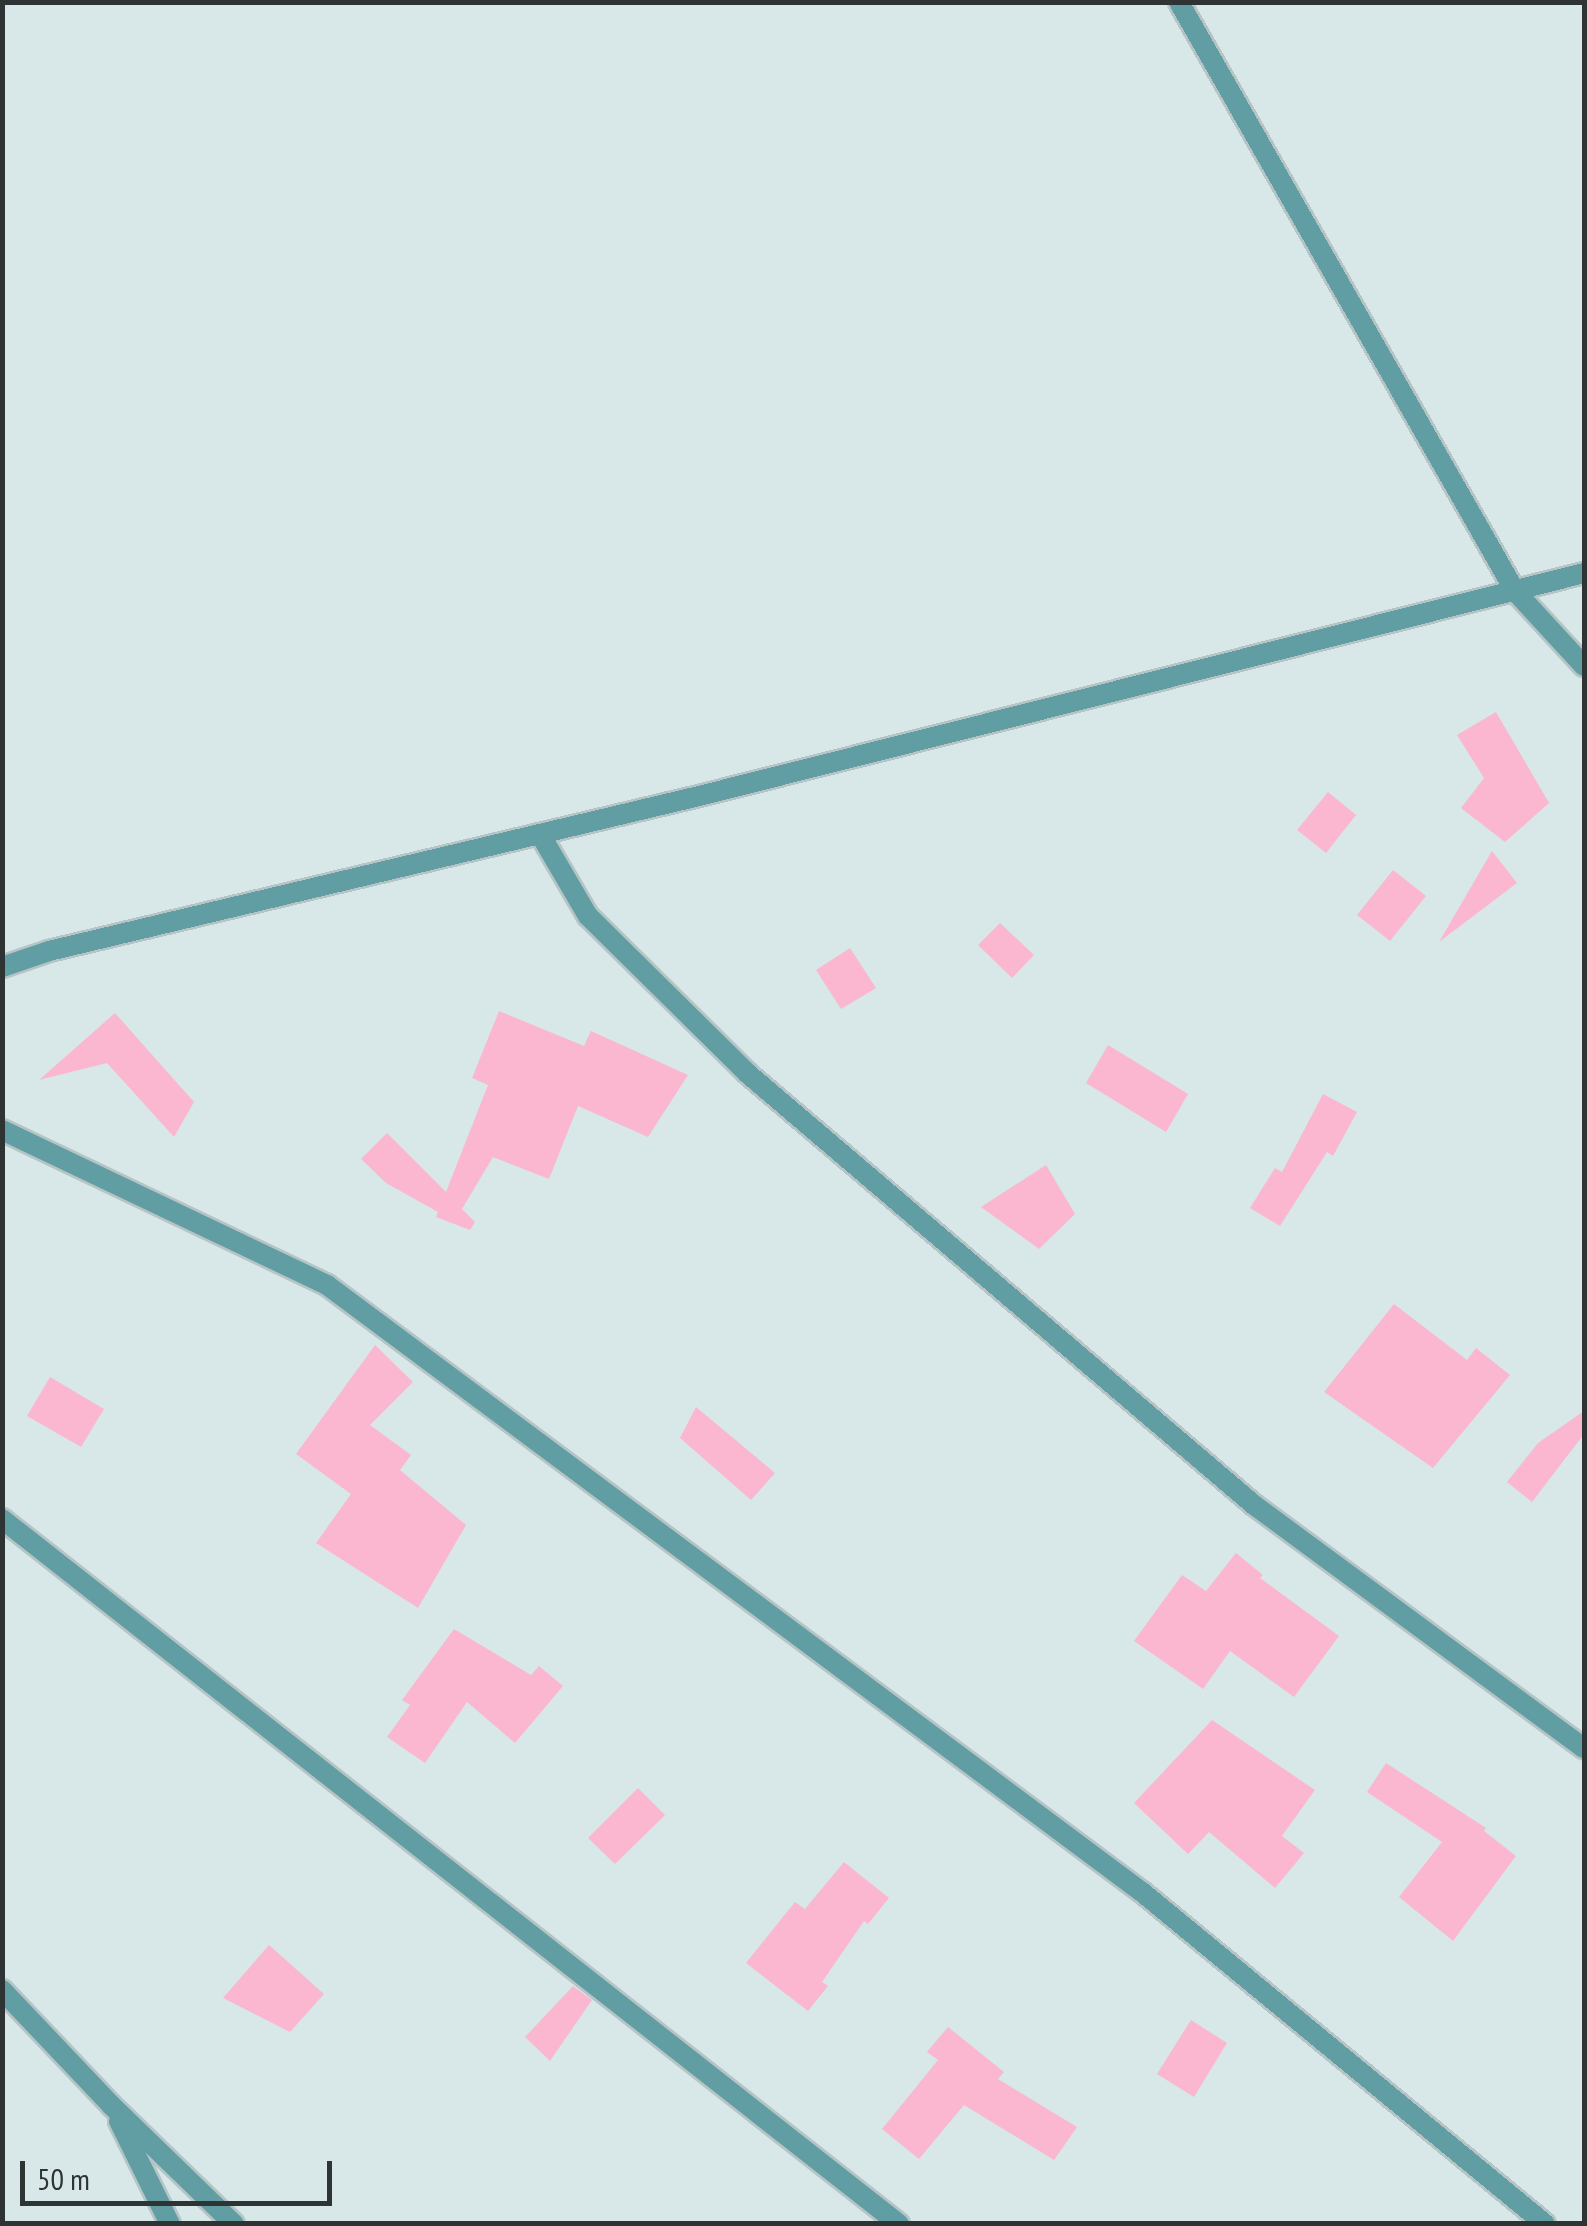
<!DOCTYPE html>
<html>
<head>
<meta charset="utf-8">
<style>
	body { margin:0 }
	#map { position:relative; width:1587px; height:2226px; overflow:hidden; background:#d8e8e9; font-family:"PT Sans Narrow",sans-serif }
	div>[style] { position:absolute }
	.building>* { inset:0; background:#fab7cf }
	.roads { filter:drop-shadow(2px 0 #b6c4c5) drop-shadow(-2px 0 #b6c4c5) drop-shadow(0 2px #b6c4c5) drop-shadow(0 -2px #b6c4c5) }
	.street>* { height:20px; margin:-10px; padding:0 10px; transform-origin:10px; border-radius:10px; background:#609ea3 }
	span { translate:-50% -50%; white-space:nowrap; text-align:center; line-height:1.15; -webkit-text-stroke:10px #d8e8e9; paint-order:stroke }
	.frame { position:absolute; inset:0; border:5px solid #2e3434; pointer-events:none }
	.scale { position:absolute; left:20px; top:2161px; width:312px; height:45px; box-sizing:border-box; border:5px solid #2e3434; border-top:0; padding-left:12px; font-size:30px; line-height:35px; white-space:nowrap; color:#2e3434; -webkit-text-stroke:8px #d8e8e9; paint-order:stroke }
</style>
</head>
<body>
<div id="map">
	<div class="building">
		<i style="clip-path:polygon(1496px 712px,1549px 803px,1505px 842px,1461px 808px,1484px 778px,1457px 735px)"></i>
		<i style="clip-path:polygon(1328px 792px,1356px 815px,1326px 853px,1297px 830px)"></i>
		<i style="clip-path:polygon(1492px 851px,1517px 883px,1439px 942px)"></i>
		<i style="clip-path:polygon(1393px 870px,1426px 896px,1390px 941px,1357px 915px)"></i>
		<i style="clip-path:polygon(1000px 923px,1034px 955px,1012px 978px,978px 945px)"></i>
		<i style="clip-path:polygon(850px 948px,876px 988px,841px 1009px,816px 970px)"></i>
		<i style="clip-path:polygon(499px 1011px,584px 1046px,591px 1031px,688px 1075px,648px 1137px,578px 1106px,549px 1179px,493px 1157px,462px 1209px,475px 1222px,470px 1230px,436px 1217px,438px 1212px,386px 1183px,361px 1159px,387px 1133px,446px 1192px,488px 1085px,472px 1078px)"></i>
		<i style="clip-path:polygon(115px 1013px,194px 1102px,174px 1137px,107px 1063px,39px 1080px)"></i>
		<i style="clip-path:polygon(1108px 1045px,1188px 1094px,1166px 1132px,1086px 1083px)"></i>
		<i style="clip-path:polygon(1323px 1094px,1357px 1112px,1333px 1156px,1327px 1152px,1280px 1226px,1250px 1208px,1275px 1168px,1282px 1172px)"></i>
		<i style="clip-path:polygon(1046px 1165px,1075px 1214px,1039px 1249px,981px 1207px)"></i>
		<i style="clip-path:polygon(1394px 1304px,1467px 1360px,1476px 1348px,1510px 1375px,1433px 1468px,1324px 1392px)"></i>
		<i style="clip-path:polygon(375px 1345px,413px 1382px,370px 1425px,411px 1455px,400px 1470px,466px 1525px,418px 1608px,316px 1543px,351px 1494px,296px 1454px)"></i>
		<i style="clip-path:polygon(50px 1377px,104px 1409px,81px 1447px,27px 1416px)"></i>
		<i style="clip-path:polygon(696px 1407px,775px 1473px,751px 1500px,680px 1438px)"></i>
		<i style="clip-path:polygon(1584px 1411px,1584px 1434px,1532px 1502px,1507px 1482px,1538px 1443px)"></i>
		<i style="clip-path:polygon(1236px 1553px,1263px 1575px,1260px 1578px,1339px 1636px,1294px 1697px,1230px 1651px,1203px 1689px,1134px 1641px,1182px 1575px,1206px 1591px)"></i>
		<i style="clip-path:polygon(454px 1629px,531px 1675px,539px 1666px,563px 1686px,515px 1743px,467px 1702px,425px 1763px,387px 1737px,410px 1705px,402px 1700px)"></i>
		<i style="clip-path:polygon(1212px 1720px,1315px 1790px,1282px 1836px,1304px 1853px,1275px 1888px,1209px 1832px,1188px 1854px,1134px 1803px)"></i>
		<i style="clip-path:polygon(1386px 1763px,1486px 1828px,1484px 1831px,1516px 1856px,1453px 1941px,1399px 1897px,1442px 1842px,1367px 1792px)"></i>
		<i style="clip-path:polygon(638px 1788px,665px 1815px,615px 1864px,588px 1838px)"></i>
		<i style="clip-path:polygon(844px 1862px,889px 1898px,868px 1924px,864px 1921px,822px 1982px,828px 1986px,808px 2011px,746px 1963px,795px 1902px,805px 1909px)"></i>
		<i style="clip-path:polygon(269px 1945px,324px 1994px,290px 2032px,223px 1998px)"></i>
		<i style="clip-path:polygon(573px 1986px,592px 2000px,550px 2061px,525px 2037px)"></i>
		<i style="clip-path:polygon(1191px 2020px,1227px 2043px,1194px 2097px,1157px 2074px)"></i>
		<i style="clip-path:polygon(948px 2027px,1004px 2072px,998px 2079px,1077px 2127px,1054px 2160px,964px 2105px,919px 2159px,882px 2129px,938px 2060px,927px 2052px)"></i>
	</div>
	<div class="roads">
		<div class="street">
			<i style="left:1179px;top:2px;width:678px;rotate:60.3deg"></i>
			<i style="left:1515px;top:591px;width:102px;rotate:47.4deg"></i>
			<i style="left:540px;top:834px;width:95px;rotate:59.7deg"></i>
			<i style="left:588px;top:916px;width:223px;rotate:44.6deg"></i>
			<i style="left:747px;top:1073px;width:666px;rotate:40.43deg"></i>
			<i style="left:1254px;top:1505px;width:410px;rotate:36.4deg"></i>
			<i style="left:2px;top:967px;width:50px;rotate:-18.8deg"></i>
			<i style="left:49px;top:951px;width:664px;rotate:-13.41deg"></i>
			<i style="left:695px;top:797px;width:917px;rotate:-14.14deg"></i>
			<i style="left:2px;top:1130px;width:360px;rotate:25.5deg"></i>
			<i style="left:327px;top:1285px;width:1016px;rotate:36.68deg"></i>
			<i style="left:1142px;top:1892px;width:522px;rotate:39.48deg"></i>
			<i style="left:2px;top:1519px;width:1141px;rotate:38.17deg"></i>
			<i style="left:2px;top:1990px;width:158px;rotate:46.5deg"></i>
			<i style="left:111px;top:2105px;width:171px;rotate:44.1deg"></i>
			<i style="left:119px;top:2121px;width:115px;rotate:63.7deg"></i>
		</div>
	</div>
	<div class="frame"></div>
	<div class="scale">50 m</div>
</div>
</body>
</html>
